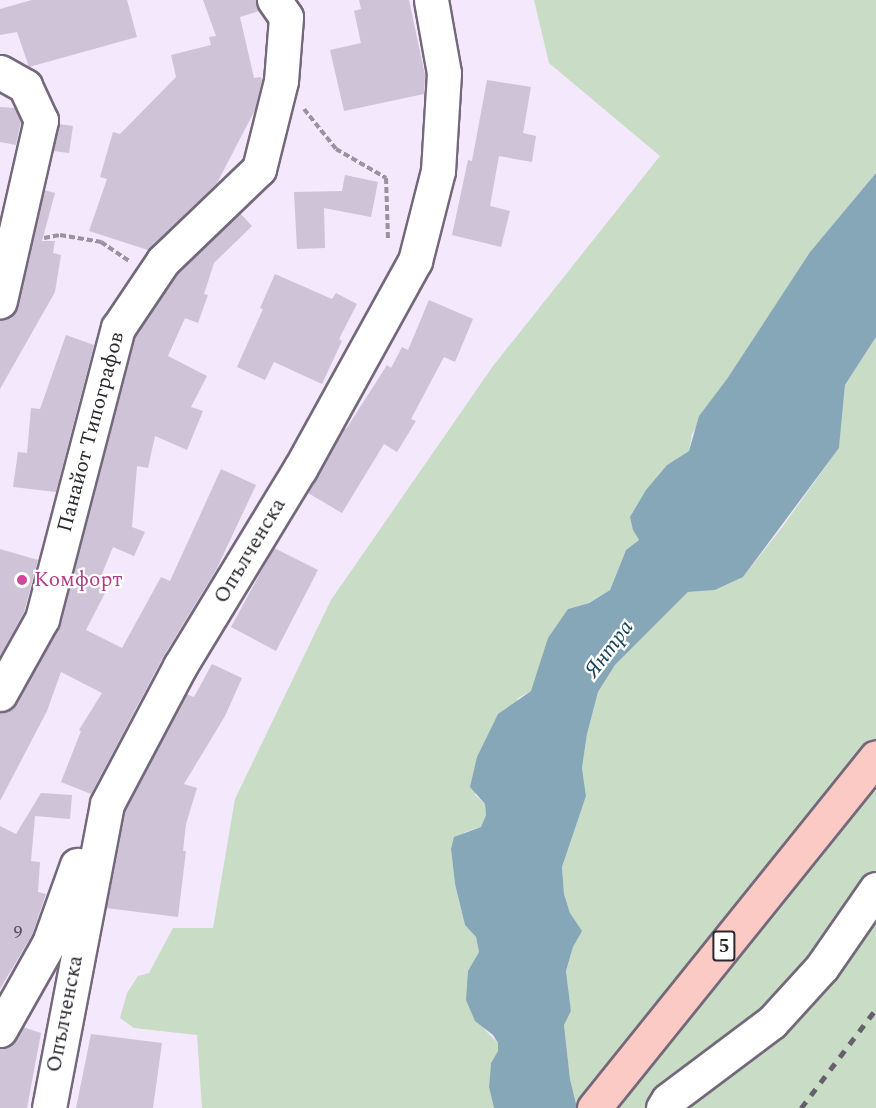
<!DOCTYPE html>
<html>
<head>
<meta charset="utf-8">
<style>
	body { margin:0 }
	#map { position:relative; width:876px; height:1108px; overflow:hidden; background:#f3e8fc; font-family:Spectral,serif }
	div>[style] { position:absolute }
	.green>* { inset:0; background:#c8dcc6 }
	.water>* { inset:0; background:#86a7b7 }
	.building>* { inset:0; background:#cec3d7 }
	.path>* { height:4px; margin-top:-2px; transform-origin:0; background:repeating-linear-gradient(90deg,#9a92a1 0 6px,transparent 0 9px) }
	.roads { filter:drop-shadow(2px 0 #73697b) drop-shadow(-2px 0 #73697b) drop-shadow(0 2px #73697b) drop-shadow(0 -2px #73697b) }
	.minor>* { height:33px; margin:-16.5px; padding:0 16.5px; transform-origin:16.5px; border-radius:16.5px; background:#fff }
	.major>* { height:33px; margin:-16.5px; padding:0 16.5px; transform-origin:16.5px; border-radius:16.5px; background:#fbcac4 }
	.rail>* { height:4.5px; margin-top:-2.25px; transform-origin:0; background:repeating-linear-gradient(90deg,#66606b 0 8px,transparent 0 16px) }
	.dots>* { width:16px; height:16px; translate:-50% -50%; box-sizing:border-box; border:3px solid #fff; border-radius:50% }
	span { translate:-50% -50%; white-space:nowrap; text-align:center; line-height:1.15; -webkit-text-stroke:4.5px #fff; paint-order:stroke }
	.number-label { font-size:18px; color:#544e59 }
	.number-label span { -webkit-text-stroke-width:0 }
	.shield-label span { padding:2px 4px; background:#fff; border:2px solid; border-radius:4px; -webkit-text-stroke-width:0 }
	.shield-label { font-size:20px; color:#2b272f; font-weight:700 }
	.street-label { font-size:21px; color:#2b272f }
	.hotel-label { font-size:21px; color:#b23c85 }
	.left { translate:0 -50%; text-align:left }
	.water-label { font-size:22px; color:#154456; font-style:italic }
</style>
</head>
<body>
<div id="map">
	<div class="green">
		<i style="clip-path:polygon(534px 0,876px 0,876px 173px,810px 252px,692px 434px,689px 451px,667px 465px,633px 530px,639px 540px,626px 550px,610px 590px,588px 603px,568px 609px,531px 691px,518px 698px,475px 795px,485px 804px,486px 815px,481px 827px,465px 832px,451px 849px,455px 884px,465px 925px,476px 937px,479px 952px,468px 972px,485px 1030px,498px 1043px,498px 1051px,491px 1063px,489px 1087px,494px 1108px,202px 1108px,197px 1035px,134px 1028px,120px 1018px,127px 993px,138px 976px,149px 973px,173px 928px,213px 928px,235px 799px,331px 600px,493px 366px,660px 156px,549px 63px)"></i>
		<i style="clip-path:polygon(876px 337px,876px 1108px,577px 1108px,570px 1079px,564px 1025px,571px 1011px,566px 971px,573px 947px,581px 931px,570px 913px,564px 894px,562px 867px,586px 796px,582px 768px,587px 734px,598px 692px,615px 665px,688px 592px,715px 590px,743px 577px,780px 530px,839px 448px,845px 385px)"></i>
	</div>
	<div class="water">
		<i style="clip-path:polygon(876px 173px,876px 337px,845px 385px,839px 448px,743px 577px,715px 590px,688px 592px,615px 665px,598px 692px,587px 734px,582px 768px,586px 796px,562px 867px,564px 894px,570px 913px,582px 931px,573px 947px,566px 971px,571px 1011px,564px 1025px,570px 1079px,577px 1108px,494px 1108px,489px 1087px,491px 1063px,498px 1051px,498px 1043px,493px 1035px,475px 1021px,466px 1000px,468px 971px,479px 952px,476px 937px,465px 925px,455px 884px,451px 849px,454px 837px,481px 827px,486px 815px,485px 804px,470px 787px,477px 757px,498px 714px,531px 691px,548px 638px,568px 609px,589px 603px,610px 590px,626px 550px,639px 540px,633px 530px,630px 517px,646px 490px,667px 465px,689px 451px,699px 416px,727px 379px,810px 252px)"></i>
	</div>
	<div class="building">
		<i style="clip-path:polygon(32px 0,127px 0,137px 37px,29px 67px,17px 32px,0 35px,0 9px)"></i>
		<i style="clip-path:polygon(203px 0,256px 0,259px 11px,240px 17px,254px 78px,261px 77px,262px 80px,255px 110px,217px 183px,148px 250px,89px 231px,107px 179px,100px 177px,113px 132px,120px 134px,176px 77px,171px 55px,211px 45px,209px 37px,216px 36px)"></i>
		<i style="clip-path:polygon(359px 0,409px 0,425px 75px,424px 94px,344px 111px,330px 50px,361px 43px,354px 11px,361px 9px)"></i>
		<i style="clip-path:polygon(487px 80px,531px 87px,523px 133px,536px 136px,532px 162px,499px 156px,490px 206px,510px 211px,501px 247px,452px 235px,468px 160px,472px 161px)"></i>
		<i style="clip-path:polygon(0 107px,15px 108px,21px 122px,16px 145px,0 142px)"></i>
		<i style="clip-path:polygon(59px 124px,73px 126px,69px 153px,53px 151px)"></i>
		<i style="clip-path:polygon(345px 175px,378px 182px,371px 217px,324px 208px,325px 248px,297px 249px,294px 192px,342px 191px)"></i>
		<i style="clip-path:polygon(44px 190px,55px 193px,42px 241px,55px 241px,53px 253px,61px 255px,55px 292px,0 389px,0 319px,13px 314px,18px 305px)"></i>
		<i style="clip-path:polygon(240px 213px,252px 226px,214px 263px,204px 294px,208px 295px,198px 323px,185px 318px,168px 356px,207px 376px,191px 407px,203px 411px,187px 450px,155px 436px,148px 468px,137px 466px,132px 527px,145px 532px,134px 556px,113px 547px,97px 586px,106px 591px,86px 630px,122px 648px,161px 577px,170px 581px,221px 469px,256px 485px,216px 570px,163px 657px,91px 794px,61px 782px,81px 731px,79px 730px,102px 693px,61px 672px,47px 711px,0 801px,0 713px,9px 710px,16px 703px,60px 624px,135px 336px,177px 273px)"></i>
		<i style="clip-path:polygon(275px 274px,332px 299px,336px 293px,357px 304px,339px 339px,342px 341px,322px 384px,274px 362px,265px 380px,237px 367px,263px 309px,260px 308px)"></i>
		<i style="clip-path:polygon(429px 300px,473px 319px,455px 362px,444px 357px,411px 419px,416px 421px,397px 452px,384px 444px,342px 513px,308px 493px,344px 428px,346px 429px,387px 365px,391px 368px,402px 347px,408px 350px)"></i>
		<i style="clip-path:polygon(66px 335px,94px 345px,56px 492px,13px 487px,18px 452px,27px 453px,31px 408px,40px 409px)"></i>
		<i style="clip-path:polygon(274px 548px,318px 570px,276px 651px,231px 627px)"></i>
		<i style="clip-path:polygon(0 549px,38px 560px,24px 612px,0 656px)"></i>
		<i style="clip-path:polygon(212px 664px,242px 678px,225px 716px,184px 784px,197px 788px,186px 824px,183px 851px,186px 851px,178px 917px,106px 908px,125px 810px,186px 694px,194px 697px)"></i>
		<i style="clip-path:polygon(41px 793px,72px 795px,70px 819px,35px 816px,31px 861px,40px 862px,38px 892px,46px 894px,32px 935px,0 989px,0 826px,16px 834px)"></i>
		<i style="clip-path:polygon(23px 1027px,41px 1033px,27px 1108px,0 1108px,0 1049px,10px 1046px)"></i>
		<i style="clip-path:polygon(91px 1034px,162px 1043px,153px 1108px,76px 1108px)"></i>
	</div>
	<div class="path">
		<i style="left:304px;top:109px;width:51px;rotate:51.3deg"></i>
		<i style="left:336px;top:149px;width:58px;rotate:30.1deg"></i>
		<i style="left:386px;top:178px;width:61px;rotate:88.1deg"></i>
		<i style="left:44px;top:238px;width:16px;rotate:-11deg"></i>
		<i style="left:60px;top:235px;width:42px;rotate:9.7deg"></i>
		<i style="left:101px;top:242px;width:34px;rotate:34deg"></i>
	</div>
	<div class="roads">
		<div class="minor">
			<i style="left:0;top:72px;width:29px;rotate:29deg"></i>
			<i style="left:25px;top:86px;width:38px;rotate:65deg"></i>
			<i style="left:41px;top:120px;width:186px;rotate:102.8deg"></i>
			<i style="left:0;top:694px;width:86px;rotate:-60.8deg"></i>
			<i style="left:42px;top:619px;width:301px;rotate:-75.4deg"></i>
			<i style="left:118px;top:328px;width:81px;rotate:-56.1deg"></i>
			<i style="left:163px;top:261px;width:133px;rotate:-43.8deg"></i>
			<i style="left:259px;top:169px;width:91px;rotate:-76deg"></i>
			<i style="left:281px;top:81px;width:64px;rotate:-85.5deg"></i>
			<i style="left:286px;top:17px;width:21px;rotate:-125deg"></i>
			<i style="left:0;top:1030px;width:100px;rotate:-60.6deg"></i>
			<i style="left:49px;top:943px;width:83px;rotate:-70.3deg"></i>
			<i style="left:49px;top:1108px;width:309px;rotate:-79.2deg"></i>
			<i style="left:107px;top:804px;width:156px;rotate:-62.1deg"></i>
			<i style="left:180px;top:666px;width:231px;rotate:-58.7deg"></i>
			<i style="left:300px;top:469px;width:238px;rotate:-61.1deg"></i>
			<i style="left:415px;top:261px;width:93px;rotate:-75.7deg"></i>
			<i style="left:438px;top:171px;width:98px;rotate:-86.5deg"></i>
			<i style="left:444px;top:73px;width:74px;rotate:-100.1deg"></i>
			<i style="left:663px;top:1108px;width:9px;rotate:-58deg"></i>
			<i style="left:668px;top:1100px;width:130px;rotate:-36.9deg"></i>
			<i style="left:772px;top:1022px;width:74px;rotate:-47.7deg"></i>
			<i style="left:822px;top:967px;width:95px;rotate:-55.3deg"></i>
		</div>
		<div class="major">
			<i style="left:594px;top:1108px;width:450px;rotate:-51.2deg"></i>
		</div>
	</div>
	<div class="rail">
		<i style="left:801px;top:1108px;width:124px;rotate:-52.9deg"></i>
	</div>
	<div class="dots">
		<i style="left:22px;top:580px;background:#d1479c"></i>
	</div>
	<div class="number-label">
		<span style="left:18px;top:932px">9</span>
	</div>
	<div class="shield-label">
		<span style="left:724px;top:946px">5</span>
	</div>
	<div class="street-label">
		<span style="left:91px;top:432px;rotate:-75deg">Панайот Типографов</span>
		<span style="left:250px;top:551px;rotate:-59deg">Опълченска</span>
		<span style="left:65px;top:1014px;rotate:-79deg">Опълченска</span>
	</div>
	<div class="hotel-label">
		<span class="left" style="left:34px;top:580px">Комфорт</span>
	</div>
	<div class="water-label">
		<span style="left:609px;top:649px;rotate:-53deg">Янтра</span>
	</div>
</div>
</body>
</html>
